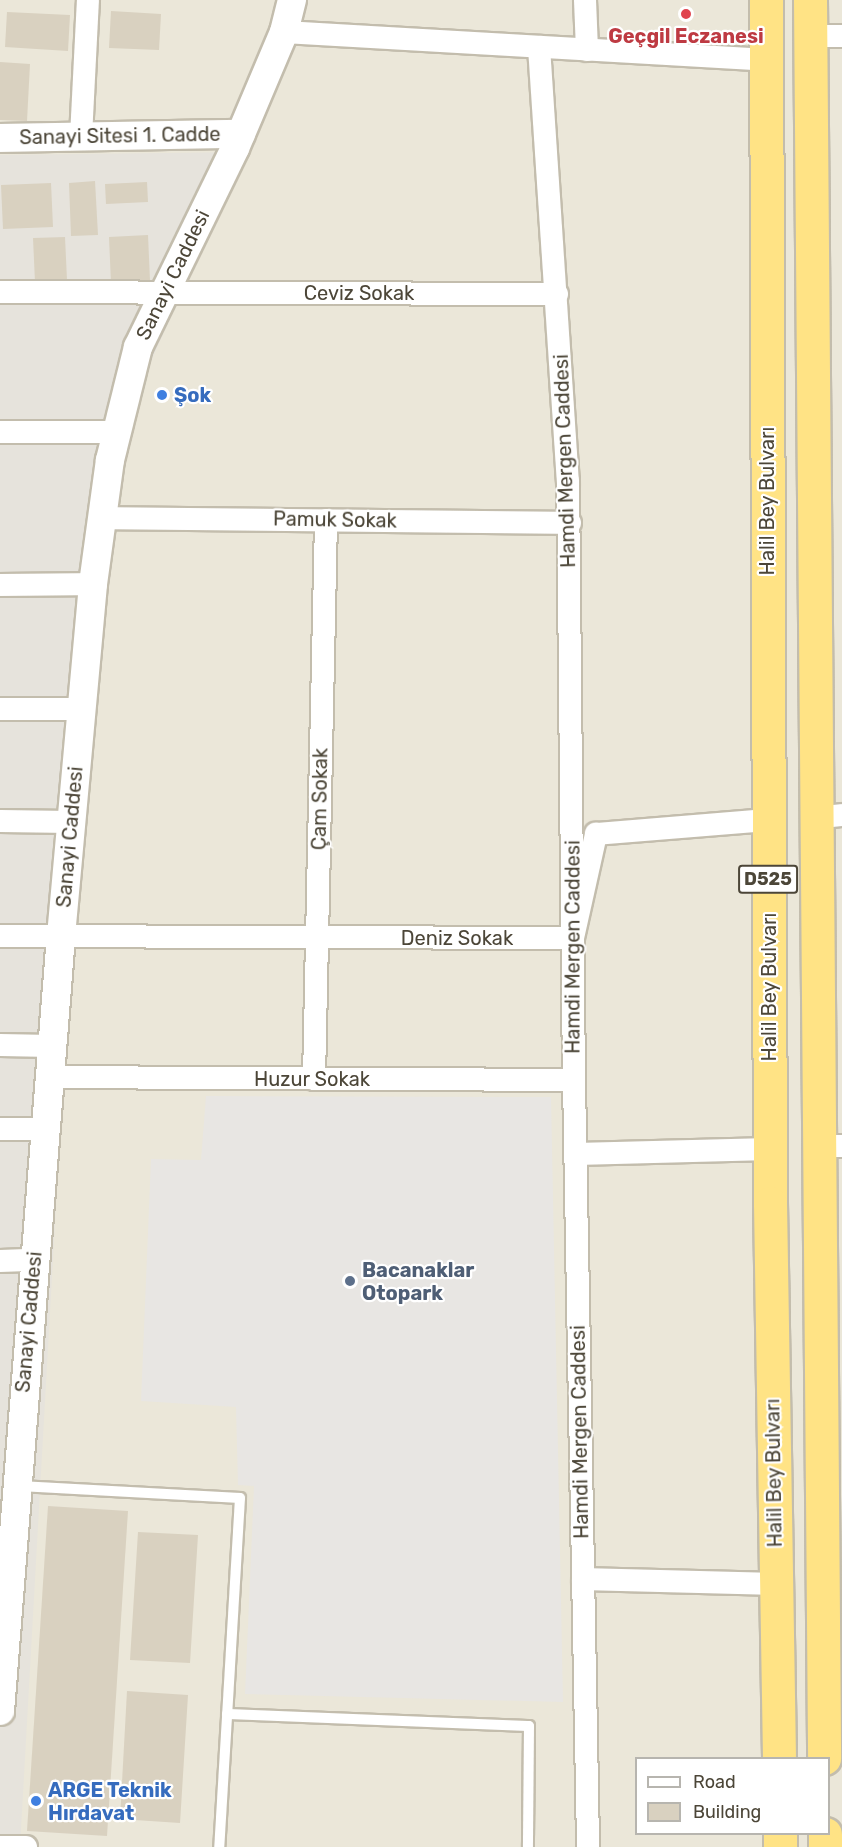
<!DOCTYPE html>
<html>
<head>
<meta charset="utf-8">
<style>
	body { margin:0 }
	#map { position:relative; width:842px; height:1847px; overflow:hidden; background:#f6f4eb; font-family:Rubik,sans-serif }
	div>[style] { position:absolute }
	.residential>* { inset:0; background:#ebe7d9 }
	.industrial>* { inset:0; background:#e6e3dc }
	.parking>* { inset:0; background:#e8e6e3 }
	.building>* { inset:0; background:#d9d1c0 }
	.roads { filter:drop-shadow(2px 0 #c3bdad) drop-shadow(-2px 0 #c3bdad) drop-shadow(0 2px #c3bdad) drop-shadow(0 -2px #c3bdad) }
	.service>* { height:10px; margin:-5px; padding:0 5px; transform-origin:5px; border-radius:5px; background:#fff }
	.minor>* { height:22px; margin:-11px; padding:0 11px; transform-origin:11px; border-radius:11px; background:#fff }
	.tertiary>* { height:28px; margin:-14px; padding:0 14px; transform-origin:14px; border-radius:14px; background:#fff }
	.trunk>* { height:33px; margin:-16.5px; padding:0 16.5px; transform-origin:16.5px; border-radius:16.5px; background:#ffe385 }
	.dots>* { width:16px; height:16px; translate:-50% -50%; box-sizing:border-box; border:3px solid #fff; border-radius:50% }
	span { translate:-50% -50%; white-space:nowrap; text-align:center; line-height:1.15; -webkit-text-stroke:4.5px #fff; paint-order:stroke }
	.shield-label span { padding:2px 4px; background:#fff; border:2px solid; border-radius:4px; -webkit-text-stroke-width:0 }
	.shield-label { font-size:18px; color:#4c4638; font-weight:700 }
	.health-label { font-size:20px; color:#be3a42; font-weight:700 }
	.street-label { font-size:20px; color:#4c4638 }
	.shop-label { font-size:20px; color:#366cbe; font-weight:700 }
	.left { translate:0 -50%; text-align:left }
	.service-label { font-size:20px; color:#4e5e75; font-weight:700 }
	.legend { position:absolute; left:635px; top:1757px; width:195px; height:78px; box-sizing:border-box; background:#fff; border:2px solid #b7b5af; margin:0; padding:8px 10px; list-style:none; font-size:18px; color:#4c4638 }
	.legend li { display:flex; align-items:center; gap:12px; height:30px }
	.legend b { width:30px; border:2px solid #b7b5af }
</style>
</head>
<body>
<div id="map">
	<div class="residential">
		<i style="clip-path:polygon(evenodd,0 0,842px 0,842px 1847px,0 1847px,0 0,636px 1758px,828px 1758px,828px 1834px,636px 1834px,636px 1758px)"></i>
	</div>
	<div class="industrial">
		<i style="clip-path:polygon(244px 152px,132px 404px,77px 831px,20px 1847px,0 1847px,0 155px)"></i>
	</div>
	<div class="parking">
		<i style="clip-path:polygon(206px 1096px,551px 1097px,563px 1702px,245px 1694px,254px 1486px,238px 1485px,236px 1407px,141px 1401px,151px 1159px,201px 1160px)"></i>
	</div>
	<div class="building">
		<i style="clip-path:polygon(111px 11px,161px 14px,159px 50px,109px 48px)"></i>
		<i style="clip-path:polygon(7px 12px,70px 15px,68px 51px,5px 47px)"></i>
		<i style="clip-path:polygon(0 62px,30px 64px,27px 121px,0 120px)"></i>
		<i style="clip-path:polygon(95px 181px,98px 235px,71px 236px,69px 183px)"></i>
		<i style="clip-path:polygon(147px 182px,148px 202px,106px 204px,105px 184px)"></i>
		<i style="clip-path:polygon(51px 183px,53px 227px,3px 229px,1px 185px)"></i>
		<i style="clip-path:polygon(148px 235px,150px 281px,111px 283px,109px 237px)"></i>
		<i style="clip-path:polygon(65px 237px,67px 280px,35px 282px,33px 238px)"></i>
		<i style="clip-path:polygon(48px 1506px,128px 1511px,107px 1836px,27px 1831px)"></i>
		<i style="clip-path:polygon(138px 1532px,198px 1535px,190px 1663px,130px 1660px)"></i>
		<i style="clip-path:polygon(127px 1691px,188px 1695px,180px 1823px,120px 1819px)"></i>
	</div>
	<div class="roads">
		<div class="service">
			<i style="left:20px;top:1486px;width:220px;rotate:3.1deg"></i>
			<i style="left:240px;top:1498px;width:350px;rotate:93.4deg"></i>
			<i style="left:227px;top:1714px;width:302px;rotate:2.3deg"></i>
			<i style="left:529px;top:1726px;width:121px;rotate:90.5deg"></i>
		</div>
		<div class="minor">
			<i style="left:585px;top:0;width:50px;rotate:87.7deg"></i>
			<i style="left:284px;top:32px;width:484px;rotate:3.3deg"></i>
			<i style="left:810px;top:36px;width:32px"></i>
			<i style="left:539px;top:47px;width:435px;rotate:86.2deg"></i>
			<i style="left:568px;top:481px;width:599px;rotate:89.43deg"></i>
			<i style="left:574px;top:1080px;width:767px;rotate:88.95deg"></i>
			<i style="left:81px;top:137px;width:137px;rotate:-87.1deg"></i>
			<i style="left:0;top:292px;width:557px;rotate:0.21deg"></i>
			<i style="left:0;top:432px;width:116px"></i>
			<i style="left:101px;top:518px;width:469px;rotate:0.6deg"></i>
			<i style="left:0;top:585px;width:93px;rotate:-0.6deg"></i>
			<i style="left:0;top:709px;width:82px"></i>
			<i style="left:814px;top:818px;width:28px;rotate:-6deg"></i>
			<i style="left:0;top:821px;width:71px;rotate:0.8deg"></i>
			<i style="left:0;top:936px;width:573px;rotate:0.2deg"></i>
			<i style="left:573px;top:938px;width:107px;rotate:-77.5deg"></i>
			<i style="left:596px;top:834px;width:173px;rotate:-4.7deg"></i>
			<i style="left:0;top:1045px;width:52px;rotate:1.1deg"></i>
			<i style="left:49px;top:1077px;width:525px;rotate:0.33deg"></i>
			<i style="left:314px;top:1079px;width:559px;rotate:-88.77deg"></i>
			<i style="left:0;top:1129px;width:45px"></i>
			<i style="left:819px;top:1146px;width:23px"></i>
			<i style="left:576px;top:1154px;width:194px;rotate:-1.5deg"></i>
			<i style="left:0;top:1261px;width:34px;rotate:-2deg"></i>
			<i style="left:583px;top:1579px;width:193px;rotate:1.5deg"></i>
			<i style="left:0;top:1847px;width:26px"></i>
		</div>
		<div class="tertiary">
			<i style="left:0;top:138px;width:241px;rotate:-1deg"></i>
			<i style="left:0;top:1711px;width:777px;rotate:-85.5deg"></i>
			<i style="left:61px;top:936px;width:353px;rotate:-84.8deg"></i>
			<i style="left:93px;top:584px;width:125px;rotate:-82.2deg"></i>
			<i style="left:110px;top:460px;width:116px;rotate:-76.1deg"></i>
			<i style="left:138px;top:347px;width:221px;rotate:-64deg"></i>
			<i style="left:235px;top:148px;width:126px;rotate:-67.1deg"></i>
			<i style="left:284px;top:32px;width:33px;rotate:-76deg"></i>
		</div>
		<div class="trunk">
			<i style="left:766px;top:0;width:1203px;rotate:89.81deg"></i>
			<i style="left:770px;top:1203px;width:555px;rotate:89.07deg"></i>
			<i style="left:810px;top:0;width:1758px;rotate:89.54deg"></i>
			<i style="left:780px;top:1834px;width:13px;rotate:90deg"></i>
			<i style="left:825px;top:1834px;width:13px;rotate:90deg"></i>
		</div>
	</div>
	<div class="dots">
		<i style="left:686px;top:14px;background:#e0444e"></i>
		<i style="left:162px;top:395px;background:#3f7fe0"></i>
		<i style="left:350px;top:1281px;background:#5c6f8a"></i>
		<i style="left:36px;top:1801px;background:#3f7fe0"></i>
	</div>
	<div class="shield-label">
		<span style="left:768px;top:879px">D525</span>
	</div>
	<div class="health-label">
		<span style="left:686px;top:36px">Geçgil Eczanesi</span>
	</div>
	<div class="street-label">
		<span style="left:120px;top:136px;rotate:-1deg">Sanayi Sitesi 1. Cadde</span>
		<span style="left:173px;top:275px;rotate:-64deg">Sanayi Caddesi</span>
		<span style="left:359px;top:293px">Ceviz Sokak</span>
		<span style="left:565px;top:461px;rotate:-92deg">Hamdi Mergen Caddesi</span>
		<span style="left:767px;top:501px;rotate:-90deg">Halil Bey Bulvarı</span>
		<span style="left:335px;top:520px;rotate:1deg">Pamuk Sokak</span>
		<span style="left:320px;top:799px;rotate:-89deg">Çam Sokak</span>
		<span style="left:70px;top:837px;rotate:-85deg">Sanayi Caddesi</span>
		<span style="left:457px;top:938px">Deniz Sokak</span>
		<span style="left:573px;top:947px;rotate:-90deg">Hamdi Mergen Caddesi</span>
		<span style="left:769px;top:987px;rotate:-90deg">Halil Bey Bulvarı</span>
		<span style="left:312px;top:1079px">Huzur Sokak</span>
		<span style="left:29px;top:1322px;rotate:-85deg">Sanayi Caddesi</span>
		<span style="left:580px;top:1432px;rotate:-91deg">Hamdi Mergen Caddesi</span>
		<span style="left:774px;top:1473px;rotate:-91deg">Halil Bey Bulvarı</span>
	</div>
	<div class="shop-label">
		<span class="left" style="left:174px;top:395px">Şok</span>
		<span class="left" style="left:48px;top:1802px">ARGE Teknik<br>Hırdavat</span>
	</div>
	<div class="service-label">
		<span class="left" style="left:362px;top:1282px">Bacanaklar<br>Otopark</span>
	</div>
	<ul class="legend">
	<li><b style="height:8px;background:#fff"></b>Road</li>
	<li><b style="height:16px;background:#d9d1c0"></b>Building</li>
	</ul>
</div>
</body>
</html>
